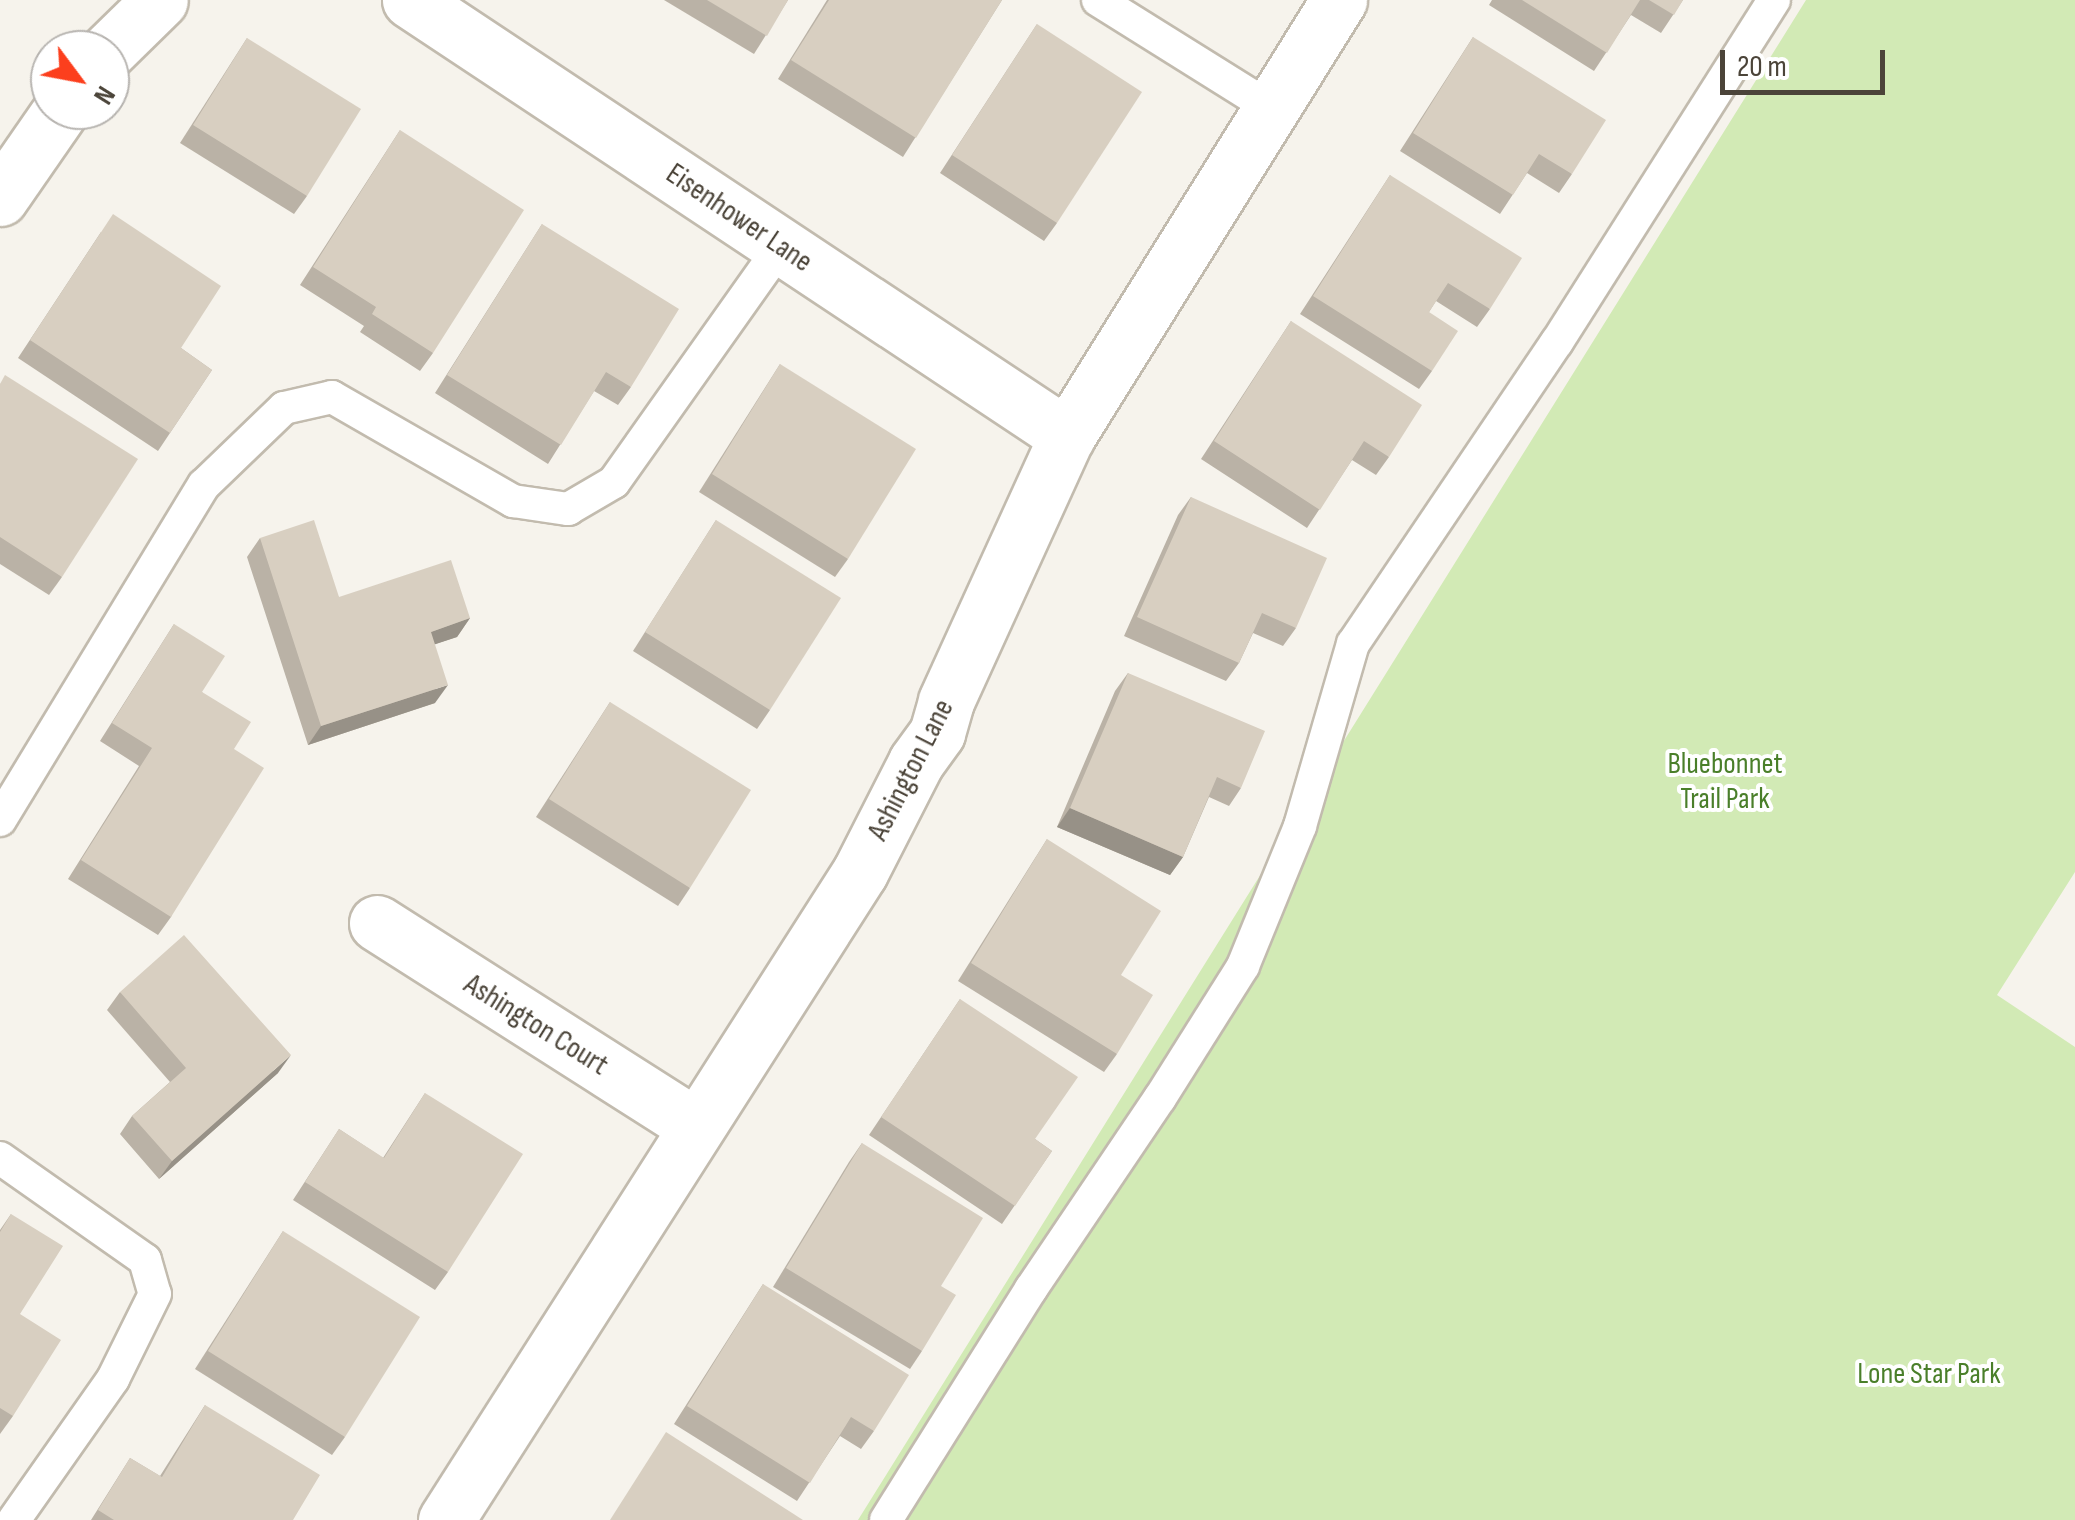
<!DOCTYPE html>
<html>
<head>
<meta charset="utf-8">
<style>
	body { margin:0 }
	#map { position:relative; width:2075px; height:1520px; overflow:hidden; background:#f6f3ec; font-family:"Sofia Sans Condensed",sans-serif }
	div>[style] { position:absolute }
	.green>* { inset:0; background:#d2eab5 }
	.roads { filter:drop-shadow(2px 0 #c2bbae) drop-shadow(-2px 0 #c2bbae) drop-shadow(0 2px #c2bbae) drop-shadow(0 -2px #c2bbae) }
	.lane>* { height:32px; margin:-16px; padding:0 16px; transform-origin:16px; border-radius:16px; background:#fff }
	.street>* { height:55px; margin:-27.5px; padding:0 27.5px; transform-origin:27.5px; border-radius:27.5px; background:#fff }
	.wall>* { inset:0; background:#bab2a6 }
	.shaded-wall>* { inset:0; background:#979187 }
	.building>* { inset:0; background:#d8cfc1 }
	span { translate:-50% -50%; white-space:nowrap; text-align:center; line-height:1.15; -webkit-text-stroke:8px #fff; paint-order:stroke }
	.street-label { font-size:30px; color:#4b4439 }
	.park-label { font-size:30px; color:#4a7f2a }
	.north { position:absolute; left:30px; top:30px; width:100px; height:100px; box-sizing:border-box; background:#fff; border:2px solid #b7b4b0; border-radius:50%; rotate:122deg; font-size:28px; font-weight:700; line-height:40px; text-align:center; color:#4b4439 }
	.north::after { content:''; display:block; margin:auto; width:35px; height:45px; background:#fc3f1d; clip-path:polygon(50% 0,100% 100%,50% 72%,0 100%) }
	.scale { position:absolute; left:1720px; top:50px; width:165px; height:45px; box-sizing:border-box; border:5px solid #4b4439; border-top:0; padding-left:12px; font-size:30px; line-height:35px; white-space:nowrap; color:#4b4439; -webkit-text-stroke:8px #fff; paint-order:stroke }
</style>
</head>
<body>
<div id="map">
	<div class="green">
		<i style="clip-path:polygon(1806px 0,2075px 0,2075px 872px,1997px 995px,2075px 1047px,2075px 1520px,858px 1520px)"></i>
	</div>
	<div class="roads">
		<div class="lane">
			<i style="left:1098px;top:0;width:204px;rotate:32deg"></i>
			<i style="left:0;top:820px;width:392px;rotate:-58.7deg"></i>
			<i style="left:204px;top:485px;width:111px;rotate:-43.9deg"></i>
			<i style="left:284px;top:408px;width:49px;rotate:-12.9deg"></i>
			<i style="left:332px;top:397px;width:209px;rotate:29.9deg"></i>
			<i style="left:513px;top:501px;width:56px;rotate:8.3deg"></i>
			<i style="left:568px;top:509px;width:53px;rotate:-30.4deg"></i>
			<i style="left:614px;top:482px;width:289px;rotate:-54.7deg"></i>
			<i style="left:0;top:1158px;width:177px;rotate:35.1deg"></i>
			<i style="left:145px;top:1260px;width:35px;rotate:74deg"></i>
			<i style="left:155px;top:1294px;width:95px;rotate:116.3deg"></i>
			<i style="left:113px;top:1379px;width:172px;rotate:125.1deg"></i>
			<i style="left:886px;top:1520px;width:273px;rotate:-57.9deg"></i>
			<i style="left:1031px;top:1289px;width:230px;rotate:-56deg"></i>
			<i style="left:1160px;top:1098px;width:156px;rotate:-57.8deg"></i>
			<i style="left:1243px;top:966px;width:151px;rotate:-67.8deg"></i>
			<i style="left:1300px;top:826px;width:190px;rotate:-73.8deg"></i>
			<i style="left:1353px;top:644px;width:364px;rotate:-56deg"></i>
			<i style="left:1557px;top:342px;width:405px;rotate:-57.6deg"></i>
		</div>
		<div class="street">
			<i style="left:410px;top:0;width:789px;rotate:33.57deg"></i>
			<i style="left:109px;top:50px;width:71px;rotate:-44.4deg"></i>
			<i style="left:0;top:198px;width:107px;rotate:-55.3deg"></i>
			<i style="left:377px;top:923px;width:378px;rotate:32.5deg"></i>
			<i style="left:446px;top:1520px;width:769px;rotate:-57.43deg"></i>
			<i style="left:860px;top:872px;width:123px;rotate:-63deg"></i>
			<i style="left:916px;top:762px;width:36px;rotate:-54deg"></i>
			<i style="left:937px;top:733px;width:33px;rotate:-74deg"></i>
			<i style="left:946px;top:701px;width:291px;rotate:-65.5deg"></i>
			<i style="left:1067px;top:436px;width:514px;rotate:-58.04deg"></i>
		</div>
	</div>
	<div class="wall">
		<i style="clip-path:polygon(664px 0,788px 0,754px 54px)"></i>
		<i style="clip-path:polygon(827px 0,1002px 0,903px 157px,778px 79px)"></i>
		<i style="clip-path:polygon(1492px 0,1683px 0,1661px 33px,1631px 15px,1594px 71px,1489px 5px)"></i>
		<i style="clip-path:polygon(1037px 24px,1057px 223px,1044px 241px,940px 173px)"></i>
		<i style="clip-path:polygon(1473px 37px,1572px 174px,1559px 193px,1527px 173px,1500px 214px,1400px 151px)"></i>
		<i style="clip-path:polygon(247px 38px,307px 196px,294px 214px,180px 143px)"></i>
		<i style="clip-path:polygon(400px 130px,433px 353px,420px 371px,360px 332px,364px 326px,300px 285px)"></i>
		<i style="clip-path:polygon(1390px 175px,1490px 309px,1477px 327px,1436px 301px,1429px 312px,1432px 371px,1419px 389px,1300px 314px)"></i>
		<i style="clip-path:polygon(542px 224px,631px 387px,618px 405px,594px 391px,548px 464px,435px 393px)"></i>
		<i style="clip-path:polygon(101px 232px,181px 348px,212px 370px,158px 451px,18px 358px)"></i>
		<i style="clip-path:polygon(1291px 321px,1389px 457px,1376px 475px,1352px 460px,1307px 528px,1201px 459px)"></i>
		<i style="clip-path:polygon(780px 364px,848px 559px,835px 577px,699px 492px)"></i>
		<i style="clip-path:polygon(0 383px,62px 577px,49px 595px,0 564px)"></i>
		<i style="clip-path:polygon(1191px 497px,1296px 628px,1283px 646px,1253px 633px,1239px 663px,1226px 681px,1124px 636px,1178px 515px)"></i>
		<i style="clip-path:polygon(716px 520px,770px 710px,757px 729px,633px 651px)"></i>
		<i style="clip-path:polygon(260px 538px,339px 597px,470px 618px,457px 637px,435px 644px,435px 703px,308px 745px,247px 557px)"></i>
		<i style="clip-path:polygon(174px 624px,202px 692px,234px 749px,171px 917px,158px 935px,68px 879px,139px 766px,100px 741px)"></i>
		<i style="clip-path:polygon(1128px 673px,1241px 788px,1229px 806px,1209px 797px,1183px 857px,1170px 875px,1057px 827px,1115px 691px)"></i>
		<i style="clip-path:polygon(610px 702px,690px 888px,678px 906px,536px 817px)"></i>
		<i style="clip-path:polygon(1047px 839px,1117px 1054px,1104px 1072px,958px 981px)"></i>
		<i style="clip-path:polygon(120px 992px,278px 1073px,159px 1179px,120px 1134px,132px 1116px,170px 1082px,107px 1010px)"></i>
		<i style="clip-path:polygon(960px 999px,1035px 1139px,1052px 1151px,1002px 1224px,869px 1135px)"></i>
		<i style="clip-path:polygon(425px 1093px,448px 1272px,435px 1290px,293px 1200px,339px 1129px,383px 1158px)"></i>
		<i style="clip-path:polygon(862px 1143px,922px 1351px,910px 1369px,773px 1287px,849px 1162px)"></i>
		<i style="clip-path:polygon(11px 1214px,20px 1314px,13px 1416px,0 1434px,0 1230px)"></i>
		<i style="clip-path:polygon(283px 1231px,345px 1437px,332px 1455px,195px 1369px)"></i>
		<i style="clip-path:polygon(763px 1284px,874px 1431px,861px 1449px,840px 1436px,797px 1501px,674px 1424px)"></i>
		<i style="clip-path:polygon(205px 1405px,293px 1520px,91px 1520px,130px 1458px,160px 1476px)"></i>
	</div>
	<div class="shaded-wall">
		<i style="clip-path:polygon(470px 618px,457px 637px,418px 650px,431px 632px)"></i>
		<i style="clip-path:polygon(448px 685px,435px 703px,308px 745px,321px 726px)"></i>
		<i style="clip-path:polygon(1070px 808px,1183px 857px,1170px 875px,1057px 827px)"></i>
		<i style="clip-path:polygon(291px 1055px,278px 1073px,159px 1179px,172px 1161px)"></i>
	</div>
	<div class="building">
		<i style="clip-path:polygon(707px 0,788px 0,767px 36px)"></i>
		<i style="clip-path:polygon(829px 0,1002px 0,916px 138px,791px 60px)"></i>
		<i style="clip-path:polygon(1522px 0,1640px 0,1607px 53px)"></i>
		<i style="clip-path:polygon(1649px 0,1683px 0,1674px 15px)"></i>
		<i style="clip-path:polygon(1037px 24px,1142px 92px,1057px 223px,952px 155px)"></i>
		<i style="clip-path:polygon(1473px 37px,1606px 120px,1572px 174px,1539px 154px,1513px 195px,1413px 133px)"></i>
		<i style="clip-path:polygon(247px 38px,361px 109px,307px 196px,193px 125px)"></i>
		<i style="clip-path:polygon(400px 130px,524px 210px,433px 353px,372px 314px,376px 307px,313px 267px)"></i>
		<i style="clip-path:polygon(1390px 175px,1522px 258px,1490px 309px,1448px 283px,1429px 312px,1458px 331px,1432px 371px,1313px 296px)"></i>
		<i style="clip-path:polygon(113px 214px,221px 286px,181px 348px,212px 370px,170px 433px,30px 340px)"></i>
		<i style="clip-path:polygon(542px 224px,679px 309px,631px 387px,606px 372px,561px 445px,447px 375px)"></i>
		<i style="clip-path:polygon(1291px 321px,1422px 405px,1389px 457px,1364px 441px,1320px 510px,1214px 441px)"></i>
		<i style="clip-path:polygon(780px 364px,916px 449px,848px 559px,712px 474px)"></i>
		<i style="clip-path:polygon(5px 375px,138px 459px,62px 577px,0 537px,0 384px)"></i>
		<i style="clip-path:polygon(1191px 497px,1327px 558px,1296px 628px,1262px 613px,1239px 663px,1137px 617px)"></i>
		<i style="clip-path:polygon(314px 520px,339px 597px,451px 560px,470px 618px,431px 632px,448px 685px,321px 726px,260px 538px)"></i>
		<i style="clip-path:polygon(716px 520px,841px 598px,770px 710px,645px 632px)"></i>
		<i style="clip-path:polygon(174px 624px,225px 656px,202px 692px,251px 722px,234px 749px,264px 768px,171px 917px,81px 860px,152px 748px,112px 723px)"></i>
		<i style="clip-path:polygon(1128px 673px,1265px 731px,1241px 788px,1217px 777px,1183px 857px,1070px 808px)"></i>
		<i style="clip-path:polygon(610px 702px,751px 790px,690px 888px,549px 799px)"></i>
		<i style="clip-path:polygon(1047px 839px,1161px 911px,1121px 975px,1153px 995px,1117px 1054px,971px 963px)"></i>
		<i style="clip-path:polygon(184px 935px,291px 1055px,172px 1161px,132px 1116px,186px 1068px,120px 992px)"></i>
		<i style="clip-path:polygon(960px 999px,1078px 1077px,1035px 1139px,1052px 1151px,1015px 1206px,881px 1117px)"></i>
		<i style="clip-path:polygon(425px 1093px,523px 1154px,448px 1272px,305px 1182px,339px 1129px,384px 1158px)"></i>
		<i style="clip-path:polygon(862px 1143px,983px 1218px,941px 1286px,956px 1295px,922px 1351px,786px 1268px)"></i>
		<i style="clip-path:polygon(11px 1214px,63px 1246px,20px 1314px,61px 1340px,13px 1416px,0 1408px,0 1232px)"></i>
		<i style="clip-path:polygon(283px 1231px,420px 1317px,345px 1437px,208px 1351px)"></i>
		<i style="clip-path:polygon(763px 1284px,909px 1375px,874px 1431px,851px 1417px,810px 1483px,687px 1406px)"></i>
		<i style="clip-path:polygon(205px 1405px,320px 1475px,293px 1520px,114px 1520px,98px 1510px,130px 1458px,162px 1477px)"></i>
		<i style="clip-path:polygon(666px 1432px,803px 1520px,610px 1520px)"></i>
	</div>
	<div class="street-label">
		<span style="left:739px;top:218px;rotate:34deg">Eisenhower Lane</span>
		<span style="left:911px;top:770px;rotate:-63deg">Ashington Lane</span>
		<span style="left:536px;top:1025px;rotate:32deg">Ashington Court</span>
	</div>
	<div class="park-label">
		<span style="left:1725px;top:781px">Bluebonnet<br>Trail Park</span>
		<span style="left:1929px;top:1374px">Lone Star Park</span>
	</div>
	<div class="north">N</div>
	<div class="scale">20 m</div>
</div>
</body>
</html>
